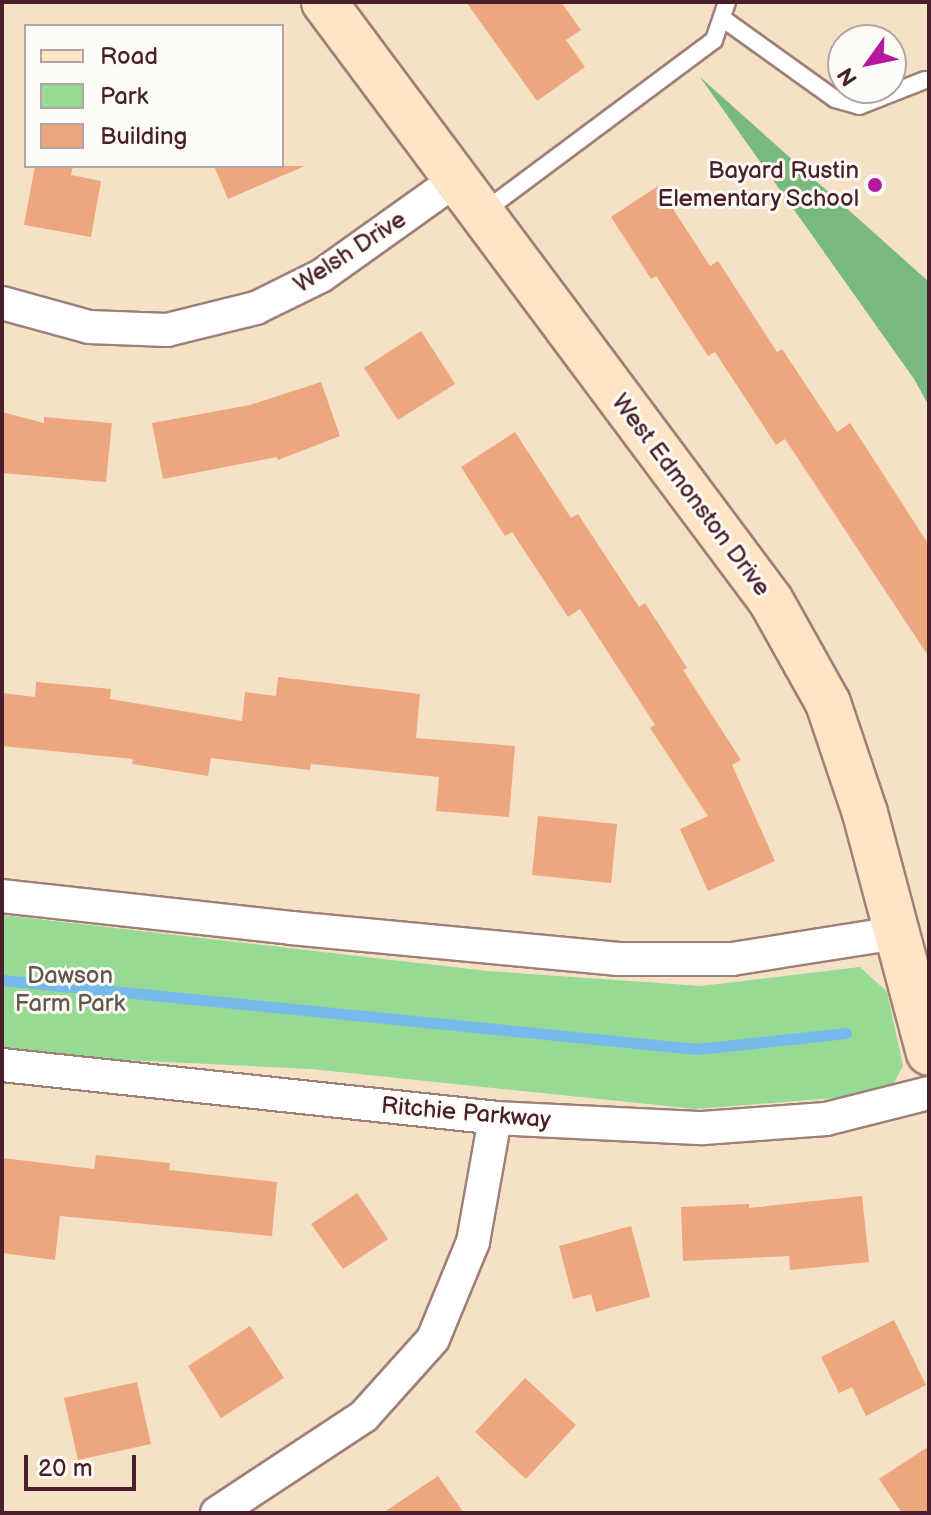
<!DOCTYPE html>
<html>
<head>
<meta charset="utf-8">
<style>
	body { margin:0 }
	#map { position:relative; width:931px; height:1515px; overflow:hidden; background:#f4e1c6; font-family:"Balsamiq Sans",sans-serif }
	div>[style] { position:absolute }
	.green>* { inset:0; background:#96da93 }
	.forest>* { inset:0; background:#78ba7d }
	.stream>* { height:11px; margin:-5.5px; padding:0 5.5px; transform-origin:5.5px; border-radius:5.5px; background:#76baec }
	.building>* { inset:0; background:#eda67d }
	.roads { filter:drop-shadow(2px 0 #9f8078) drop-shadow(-2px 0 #9f8078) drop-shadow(0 2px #9f8078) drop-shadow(0 -2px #9f8078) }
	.lane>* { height:16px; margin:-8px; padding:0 8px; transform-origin:8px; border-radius:8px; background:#fff }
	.street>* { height:32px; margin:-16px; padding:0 16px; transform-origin:16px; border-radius:16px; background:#fff }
	.secondary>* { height:44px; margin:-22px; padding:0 22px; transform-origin:22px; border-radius:22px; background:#fde5c5 }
	.dots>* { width:22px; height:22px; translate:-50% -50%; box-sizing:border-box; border:4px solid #fdfcf7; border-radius:50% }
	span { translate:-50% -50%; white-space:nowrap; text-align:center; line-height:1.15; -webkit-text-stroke:6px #fdfcf7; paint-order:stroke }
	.poi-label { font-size:24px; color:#4a1f2b }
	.right { translate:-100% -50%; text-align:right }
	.street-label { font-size:24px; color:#4a1f2b }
	.park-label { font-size:24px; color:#61574a }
	.frame { position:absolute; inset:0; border:4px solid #4a1f2b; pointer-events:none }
	.legend { position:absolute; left:24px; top:24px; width:260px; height:144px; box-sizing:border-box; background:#fdfcf7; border:2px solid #b5a4a5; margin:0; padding:10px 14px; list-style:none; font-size:24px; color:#4a1f2b }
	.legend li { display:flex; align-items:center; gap:16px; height:40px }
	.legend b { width:40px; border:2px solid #b5a4a5 }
	.north { position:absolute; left:827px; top:24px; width:80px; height:80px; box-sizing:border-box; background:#fdfcf7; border:2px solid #b5a4a5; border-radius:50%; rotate:237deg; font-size:22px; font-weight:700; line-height:32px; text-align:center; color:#4a1f2b }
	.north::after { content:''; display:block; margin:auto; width:28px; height:36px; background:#b5179e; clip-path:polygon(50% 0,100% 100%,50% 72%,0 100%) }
	.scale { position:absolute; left:24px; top:1455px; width:112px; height:36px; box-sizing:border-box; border:4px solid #4a1f2b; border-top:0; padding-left:10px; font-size:24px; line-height:28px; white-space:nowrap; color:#4a1f2b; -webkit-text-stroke:6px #fdfcf7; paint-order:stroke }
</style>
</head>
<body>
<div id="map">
	<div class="green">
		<i style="clip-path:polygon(2px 915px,487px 971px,701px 986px,860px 967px,887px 992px,903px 1066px,894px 1083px,873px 1095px,696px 1109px,311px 1069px,2px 1054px)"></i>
	</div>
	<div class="forest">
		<i style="clip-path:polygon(700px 77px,929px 282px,929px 406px,914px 379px)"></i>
	</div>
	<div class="stream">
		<i style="left:2px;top:980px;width:698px;rotate:5.67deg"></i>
		<i style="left:697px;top:1049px;width:150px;rotate:-6.1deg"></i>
	</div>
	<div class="building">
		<i style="clip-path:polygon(466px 2px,561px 2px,581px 30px,566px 40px,585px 67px,537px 101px)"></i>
		<i style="clip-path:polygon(35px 166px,73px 166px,71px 175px,101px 181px,91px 237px,24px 225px)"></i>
		<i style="clip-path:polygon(214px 166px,305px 166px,228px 199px)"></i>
		<i style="clip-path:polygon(658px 186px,710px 266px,718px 261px,777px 352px,782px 349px,837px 432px,850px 423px,929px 545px,929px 657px,785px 439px,776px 445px,715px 352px,708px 356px,656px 276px,651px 279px,611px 217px)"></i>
		<i style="clip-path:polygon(421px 331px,455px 384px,398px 420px,364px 368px)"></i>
		<i style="clip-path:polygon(321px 382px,340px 436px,278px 460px,277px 457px,163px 479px,152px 423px,250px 405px)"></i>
		<i style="clip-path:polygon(2px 412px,44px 423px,44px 417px,112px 423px,106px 482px,2px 473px)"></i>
		<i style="clip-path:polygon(515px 432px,571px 518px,578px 514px,639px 607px,645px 603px,687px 668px,683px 670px,741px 760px,732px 765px,775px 861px,708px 891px,680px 829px,708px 816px,650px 728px,655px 725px,580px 609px,568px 617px,512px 532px,505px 536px,461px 467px)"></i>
		<i style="clip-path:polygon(278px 677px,420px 694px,416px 738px,515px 746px,509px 817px,436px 811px,439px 777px,311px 764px,310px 770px,211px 758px,208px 776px,132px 764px,133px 759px,2px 746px,2px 693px,35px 697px,36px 682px,111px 689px,110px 699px,242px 721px,245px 692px,276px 696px)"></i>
		<i style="clip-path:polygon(538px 816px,617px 824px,611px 883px,532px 875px)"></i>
		<i style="clip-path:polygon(96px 1155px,170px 1163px,169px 1170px,277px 1182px,272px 1236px,60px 1216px,55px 1260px,2px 1253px,2px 1158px,94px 1169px)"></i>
		<i style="clip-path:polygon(357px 1193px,388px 1239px,343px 1269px,311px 1224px)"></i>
		<i style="clip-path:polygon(862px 1196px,869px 1262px,790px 1270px,789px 1256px,683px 1261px,681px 1207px,749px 1204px,749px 1208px)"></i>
		<i style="clip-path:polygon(631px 1226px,650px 1297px,596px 1312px,591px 1294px,573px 1299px,559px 1246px)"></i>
		<i style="clip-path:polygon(894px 1320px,926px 1385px,866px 1416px,852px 1387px,839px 1393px,821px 1357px)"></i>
		<i style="clip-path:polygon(250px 1326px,284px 1378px,221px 1418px,188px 1366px)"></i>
		<i style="clip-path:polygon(525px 1378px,576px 1425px,526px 1479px,475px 1432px)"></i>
		<i style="clip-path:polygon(137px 1382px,151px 1444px,78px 1460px,64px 1398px)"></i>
		<i style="clip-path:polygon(929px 1446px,929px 1513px,902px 1513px,879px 1479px)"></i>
		<i style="clip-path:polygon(438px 1476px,464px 1513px,383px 1513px)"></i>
	</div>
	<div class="roads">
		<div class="lane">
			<i style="left:722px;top:18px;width:139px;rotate:35.6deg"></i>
			<i style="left:835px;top:99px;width:25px;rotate:16deg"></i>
			<i style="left:859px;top:106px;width:71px;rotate:-21.5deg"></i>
			<i style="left:482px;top:213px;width:289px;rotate:-36.7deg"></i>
			<i style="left:714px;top:40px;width:40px;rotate:-71.1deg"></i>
		</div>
		<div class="street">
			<i style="left:2px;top:303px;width:90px;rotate:15.4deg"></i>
			<i style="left:89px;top:327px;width:78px;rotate:2.2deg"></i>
			<i style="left:167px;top:330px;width:92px;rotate:-13.9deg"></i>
			<i style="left:256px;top:308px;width:72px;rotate:-26.2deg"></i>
			<i style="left:321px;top:276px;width:167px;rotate:-35.5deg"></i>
			<i style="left:2px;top:896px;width:291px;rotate:6.3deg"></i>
			<i style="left:291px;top:928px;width:329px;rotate:5.4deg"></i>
			<i style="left:619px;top:959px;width:113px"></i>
			<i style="left:732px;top:959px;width:167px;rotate:-9deg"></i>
			<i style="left:2px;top:1065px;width:496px;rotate:6.1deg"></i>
			<i style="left:495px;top:1118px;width:208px;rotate:2.8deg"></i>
			<i style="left:703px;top:1128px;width:123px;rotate:-4.2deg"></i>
			<i style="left:826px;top:1119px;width:106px;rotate:-14.2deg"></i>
			<i style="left:217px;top:1513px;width:176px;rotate:-33.4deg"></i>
			<i style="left:364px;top:1416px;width:103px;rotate:-48.1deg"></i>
			<i style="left:433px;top:1339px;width:105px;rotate:-67.6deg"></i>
			<i style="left:473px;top:1242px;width:126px;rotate:-79.9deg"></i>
		</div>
		<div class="secondary">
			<i style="left:324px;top:2px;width:747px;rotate:53.27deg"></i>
			<i style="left:771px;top:601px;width:117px;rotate:60.8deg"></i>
			<i style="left:828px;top:703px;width:116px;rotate:71.4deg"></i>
			<i style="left:865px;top:813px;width:248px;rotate:75.1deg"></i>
		</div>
	</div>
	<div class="dots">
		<i style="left:875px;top:185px;background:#b5179e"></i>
	</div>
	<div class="poi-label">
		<span class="right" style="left:859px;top:185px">Bayard Rustin<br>Elementary School</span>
	</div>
	<div class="street-label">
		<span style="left:350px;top:252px;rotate:-33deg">Welsh Drive</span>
		<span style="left:691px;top:495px;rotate:53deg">West Edmonston Drive</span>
		<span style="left:466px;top:1113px;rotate:5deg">Ritchie Parkway</span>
	</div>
	<div class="park-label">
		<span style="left:70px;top:990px">Dawson<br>Farm Park</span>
	</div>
	<div class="frame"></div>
	<ul class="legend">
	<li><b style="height:10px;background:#fde5c5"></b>Road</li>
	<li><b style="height:22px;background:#96da93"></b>Park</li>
	<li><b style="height:22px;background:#eda67d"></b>Building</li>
	</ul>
	<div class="north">N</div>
	<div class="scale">20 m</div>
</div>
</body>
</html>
